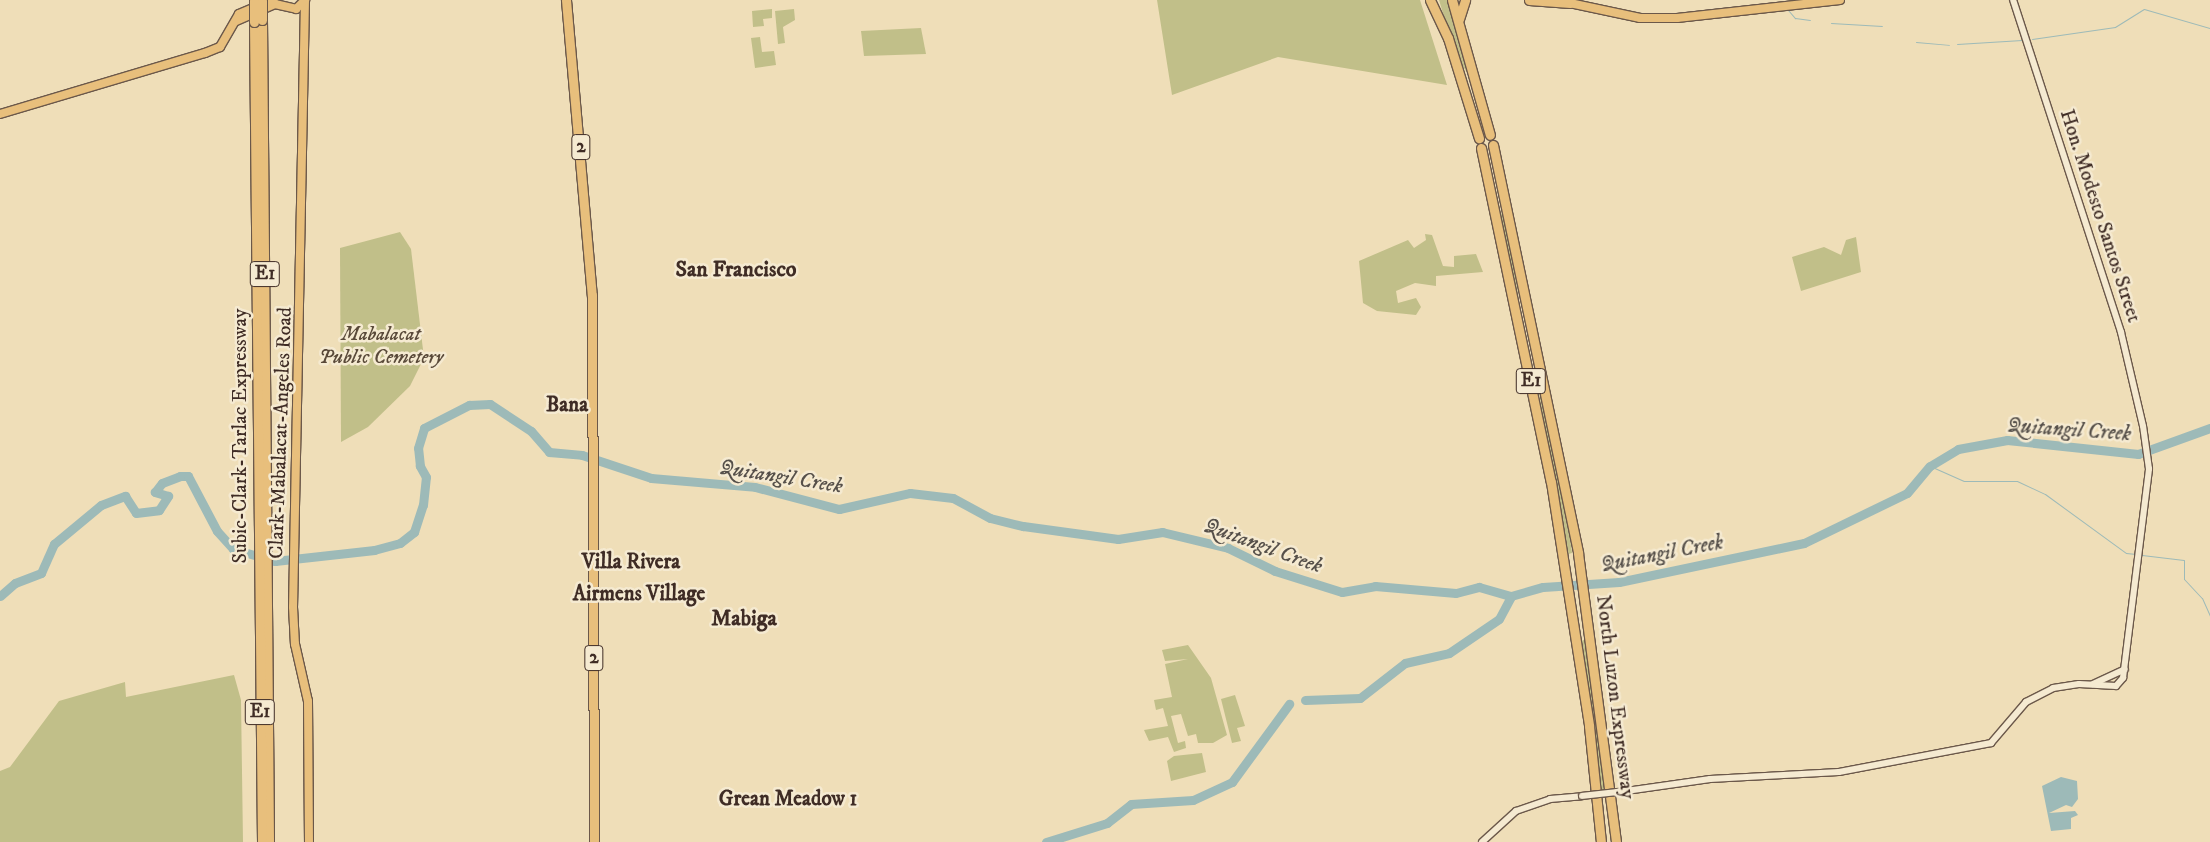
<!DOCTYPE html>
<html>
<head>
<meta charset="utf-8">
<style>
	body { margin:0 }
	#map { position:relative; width:2210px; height:842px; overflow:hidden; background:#efdeb8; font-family:"IM FELL DW Pica",serif }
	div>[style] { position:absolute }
	.green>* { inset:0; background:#c1bf89 }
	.water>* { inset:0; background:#9dbab8 }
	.stream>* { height:1px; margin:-0.5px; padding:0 0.5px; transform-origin:0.5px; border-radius:0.5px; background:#9dbab8 }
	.river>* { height:9px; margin:-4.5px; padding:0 4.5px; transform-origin:4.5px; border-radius:4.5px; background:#9dbab8 }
	.roads { filter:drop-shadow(1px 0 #6b584a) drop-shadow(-1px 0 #6b584a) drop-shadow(0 1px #6b584a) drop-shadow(0 -1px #6b584a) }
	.minor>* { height:6px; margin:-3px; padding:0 3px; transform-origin:3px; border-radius:3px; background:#f5ead1 }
	.major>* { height:8px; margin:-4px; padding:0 4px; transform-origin:4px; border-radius:4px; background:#e8bf7c }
	.highway>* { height:9px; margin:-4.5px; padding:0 4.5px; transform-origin:4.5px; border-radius:4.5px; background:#e8bf7c }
	.bridges { filter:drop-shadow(1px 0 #6b584a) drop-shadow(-1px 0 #6b584a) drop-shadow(0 1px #6b584a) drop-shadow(0 -1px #6b584a) }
	.minor-bridge>* { height:6px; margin:-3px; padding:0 3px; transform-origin:3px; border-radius:3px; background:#f5ead1 }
	.highway-bridge>* { height:9px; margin:-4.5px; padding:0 4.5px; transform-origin:4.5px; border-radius:4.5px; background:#e8bf7c }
	span { translate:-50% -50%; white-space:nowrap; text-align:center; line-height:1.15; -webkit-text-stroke:5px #f5ead1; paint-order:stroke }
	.shield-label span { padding:1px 4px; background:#f5ead1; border:1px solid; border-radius:4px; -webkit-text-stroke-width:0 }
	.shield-label { font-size:19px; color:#3f2c25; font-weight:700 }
	.street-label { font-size:20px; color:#3f2c25 }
	.park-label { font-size:20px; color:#594939; font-style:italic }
	.neighbourhood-label { font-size:21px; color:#3f2c25; font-weight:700 }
	.water-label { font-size:21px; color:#56504a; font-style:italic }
	.quarter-label { font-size:22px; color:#3f2c25; font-weight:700 }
</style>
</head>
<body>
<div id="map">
	<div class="green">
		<i style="clip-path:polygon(1157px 0,1420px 0,1447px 85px,1278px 57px,1172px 95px)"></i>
		<i style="clip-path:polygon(1439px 0,1449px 0,1468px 74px,1456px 56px)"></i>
		<i style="clip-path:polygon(772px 9px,772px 18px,763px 19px,764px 26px,753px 27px,752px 11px)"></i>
		<i style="clip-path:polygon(794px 9px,795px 20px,783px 27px,785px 43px,778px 44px,775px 11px)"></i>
		<i style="clip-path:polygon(921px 28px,926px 54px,864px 56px,861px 31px)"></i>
		<i style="clip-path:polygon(760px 37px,762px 52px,774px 51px,776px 65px,755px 68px,751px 38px)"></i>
		<i style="clip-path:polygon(1500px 211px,1506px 222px,1519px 299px,1499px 229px)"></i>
		<i style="clip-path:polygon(400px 232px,411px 249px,424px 358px,410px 386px,368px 427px,341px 442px,340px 248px)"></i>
		<i style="clip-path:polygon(1425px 234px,1432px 235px,1443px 266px,1454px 267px,1454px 256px,1476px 254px,1483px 272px,1436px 276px,1436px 286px,1415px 283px,1396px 291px,1398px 303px,1416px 298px,1421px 307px,1416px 315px,1377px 311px,1363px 303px,1359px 261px,1408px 240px,1414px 248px,1426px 240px)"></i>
		<i style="clip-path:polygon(1856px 237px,1861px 272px,1801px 291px,1792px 257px,1824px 247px,1841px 255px,1846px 240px)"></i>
		<i style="clip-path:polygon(1527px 317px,1567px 515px,1572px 553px,1565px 555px)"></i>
		<i style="clip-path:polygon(1586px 639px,1608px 791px,1600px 791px,1579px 642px)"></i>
		<i style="clip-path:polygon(1188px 645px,1211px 678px,1227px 735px,1213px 743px,1198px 743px,1196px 734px,1188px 736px,1181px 714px,1171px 716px,1178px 743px,1185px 741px,1186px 748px,1174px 752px,1168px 737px,1149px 741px,1144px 730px,1168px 726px,1163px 708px,1156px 710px,1154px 700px,1172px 697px,1165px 664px,1188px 659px,1165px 661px,1162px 650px)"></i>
		<i style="clip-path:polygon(234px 675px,241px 700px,243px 842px,0 842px,0 771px,10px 767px,59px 701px,125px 682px,126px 697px)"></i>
		<i style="clip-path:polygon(1235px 695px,1245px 726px,1237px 728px,1241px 741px,1232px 743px,1221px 699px)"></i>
		<i style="clip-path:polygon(1202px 753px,1206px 772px,1171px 781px,1167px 761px,1174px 756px)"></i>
	</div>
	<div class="water">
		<i style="clip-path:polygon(2061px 777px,2077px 781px,2078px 799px,2072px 807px,2066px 805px,2049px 813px,2075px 811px,2078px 815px,2071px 818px,2071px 829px,2051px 831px,2042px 786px)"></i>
	</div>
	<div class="stream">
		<i style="left:1788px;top:10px;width:11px;rotate:49deg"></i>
		<i style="left:1795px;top:18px;width:15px;rotate:8deg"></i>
		<i style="left:1831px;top:23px;width:51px;rotate:3.4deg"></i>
		<i style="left:2032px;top:39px;width:84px;rotate:-8.2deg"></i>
		<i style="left:2115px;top:27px;width:34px;rotate:-32deg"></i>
		<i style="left:2144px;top:9px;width:69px;rotate:16.1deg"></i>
		<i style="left:1916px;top:42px;width:33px;rotate:5deg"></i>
		<i style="left:1957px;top:44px;width:65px;rotate:-3.5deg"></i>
		<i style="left:1930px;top:466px;width:37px;rotate:24deg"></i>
		<i style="left:1964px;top:481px;width:53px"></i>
		<i style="left:2017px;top:481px;width:31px;rotate:25deg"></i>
		<i style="left:2045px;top:494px;width:100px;rotate:36.1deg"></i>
		<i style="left:2126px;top:553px;width:10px;rotate:6deg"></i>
		<i style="left:2142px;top:555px;width:42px;rotate:6.8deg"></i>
		<i style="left:2184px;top:560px;width:19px;rotate:90deg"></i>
		<i style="left:2184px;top:579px;width:26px;rotate:47deg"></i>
		<i style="left:2202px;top:598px;width:20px;rotate:66deg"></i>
	</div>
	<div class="river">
		<i style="left:0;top:596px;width:20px;rotate:-41deg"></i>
		<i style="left:15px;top:583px;width:28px;rotate:-21deg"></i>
		<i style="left:41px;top:573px;width:32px;rotate:-66deg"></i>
		<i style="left:54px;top:544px;width:61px;rotate:-39.7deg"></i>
		<i style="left:101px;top:505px;width:26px;rotate:-21deg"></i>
		<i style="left:125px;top:496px;width:20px;rotate:57deg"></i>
		<i style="left:136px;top:513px;width:23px;rotate:-7deg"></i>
		<i style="left:159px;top:510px;width:17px;rotate:-57deg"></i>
		<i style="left:168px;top:496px;width:14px;rotate:-163deg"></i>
		<i style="left:155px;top:492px;width:11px;rotate:-52deg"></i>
		<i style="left:162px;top:483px;width:19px;rotate:-21deg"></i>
		<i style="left:180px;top:476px;width:8px"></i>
		<i style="left:188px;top:476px;width:62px;rotate:62.2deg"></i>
		<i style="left:217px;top:531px;width:24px;rotate:48deg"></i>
		<i style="left:233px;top:549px;width:44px;rotate:15.9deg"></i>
		<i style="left:275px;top:561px;width:100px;rotate:-6.3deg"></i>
		<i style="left:374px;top:550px;width:27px;rotate:-15deg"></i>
		<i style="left:400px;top:543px;width:18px;rotate:-38deg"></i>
		<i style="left:414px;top:532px;width:28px;rotate:-72deg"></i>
		<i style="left:423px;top:505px;width:28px;rotate:-84deg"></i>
		<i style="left:426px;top:477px;width:13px;rotate:-119deg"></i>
		<i style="left:420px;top:466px;width:18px;rotate:-96deg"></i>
		<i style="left:418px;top:448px;width:21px;rotate:-73deg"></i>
		<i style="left:424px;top:428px;width:51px;rotate:-27.1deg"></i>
		<i style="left:469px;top:405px;width:21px;rotate:-3deg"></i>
		<i style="left:490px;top:404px;width:49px;rotate:33.4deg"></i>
		<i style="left:531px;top:431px;width:28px;rotate:49deg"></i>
		<i style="left:549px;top:452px;width:33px;rotate:5deg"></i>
		<i style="left:582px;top:455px;width:73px;rotate:18.4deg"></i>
		<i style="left:651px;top:478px;width:104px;rotate:4.9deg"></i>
		<i style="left:755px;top:487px;width:87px;rotate:14.7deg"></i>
		<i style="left:839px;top:509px;width:73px;rotate:-12.7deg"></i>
		<i style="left:910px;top:493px;width:43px;rotate:6.6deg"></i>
		<i style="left:953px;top:498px;width:42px;rotate:28.4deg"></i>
		<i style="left:990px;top:518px;width:34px;rotate:14deg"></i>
		<i style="left:1023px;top:526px;width:96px;rotate:7.8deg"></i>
		<i style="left:1118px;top:539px;width:45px;rotate:-9deg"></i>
		<i style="left:1162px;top:532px;width:68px;rotate:13.6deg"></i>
		<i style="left:1228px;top:548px;width:52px;rotate:26.1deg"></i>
		<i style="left:1275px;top:571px;width:70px;rotate:17.4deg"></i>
		<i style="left:1342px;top:592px;width:34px;rotate:-10deg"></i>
		<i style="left:1375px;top:586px;width:81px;rotate:4.9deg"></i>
		<i style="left:1456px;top:593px;width:24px;rotate:-15deg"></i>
		<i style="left:1479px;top:587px;width:33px;rotate:16deg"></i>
		<i style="left:1511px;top:596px;width:33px;rotate:-16deg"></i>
		<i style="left:1543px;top:587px;width:76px;rotate:-3.8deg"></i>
		<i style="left:1619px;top:582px;width:189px;rotate:-11.9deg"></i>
		<i style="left:1804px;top:543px;width:114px;rotate:-25.9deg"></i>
		<i style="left:1907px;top:493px;width:35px;rotate:-50deg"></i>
		<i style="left:1930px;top:466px;width:33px;rotate:-31deg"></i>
		<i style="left:1958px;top:449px;width:50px;rotate:-10.4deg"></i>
		<i style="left:2007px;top:440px;width:132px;rotate:6.1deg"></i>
		<i style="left:2138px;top:454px;width:77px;rotate:-19.9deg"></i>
		<i style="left:1305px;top:700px;width:55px;rotate:-2.1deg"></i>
		<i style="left:1360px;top:698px;width:57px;rotate:-37.9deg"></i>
		<i style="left:1405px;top:663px;width:45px;rotate:-12.8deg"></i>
		<i style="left:1449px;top:653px;width:60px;rotate:-34.2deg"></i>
		<i style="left:1499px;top:619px;width:26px;rotate:-62deg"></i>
		<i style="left:1046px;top:842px;width:64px;rotate:-17.3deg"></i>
		<i style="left:1107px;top:823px;width:31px;rotate:-38deg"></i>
		<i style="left:1131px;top:804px;width:62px;rotate:-3.7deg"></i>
		<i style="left:1193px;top:800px;width:43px;rotate:-24.8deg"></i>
		<i style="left:1232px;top:782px;width:97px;rotate:-53.8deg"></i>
	</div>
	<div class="roads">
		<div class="minor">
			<i style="left:2093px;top:684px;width:35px;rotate:-25deg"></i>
			<i style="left:1626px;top:791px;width:85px;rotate:-8.1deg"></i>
			<i style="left:1710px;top:779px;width:129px;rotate:-3.1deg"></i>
			<i style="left:1839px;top:772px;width:155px;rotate:-10.8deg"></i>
			<i style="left:1991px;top:743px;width:54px;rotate:-49.5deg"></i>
			<i style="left:2026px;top:702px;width:30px;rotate:-27deg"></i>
			<i style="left:2053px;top:688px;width:26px;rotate:-9deg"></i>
			<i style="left:2079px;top:684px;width:37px;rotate:3deg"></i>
			<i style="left:2116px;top:686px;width:11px;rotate:-49deg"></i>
			<i style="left:2123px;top:678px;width:211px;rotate:-82.9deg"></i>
			<i style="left:2149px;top:469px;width:43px;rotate:-97.9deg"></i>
			<i style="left:2143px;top:426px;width:97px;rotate:-103.2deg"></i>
			<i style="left:2121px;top:332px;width:349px;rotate:-108deg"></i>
			<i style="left:1482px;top:842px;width:46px;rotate:-42.4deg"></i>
			<i style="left:1516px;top:811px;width:36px;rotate:-19deg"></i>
			<i style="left:1550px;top:799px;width:32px;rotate:-5deg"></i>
		</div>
		<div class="major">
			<i style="left:305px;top:0;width:607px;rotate:91.13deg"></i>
			<i style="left:293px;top:607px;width:37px;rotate:87deg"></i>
			<i style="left:295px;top:644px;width:58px;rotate:77.2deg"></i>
			<i style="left:308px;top:701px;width:141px;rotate:89.6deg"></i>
			<i style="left:1565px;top:2px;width:77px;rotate:12deg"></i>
			<i style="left:1640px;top:18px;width:37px"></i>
			<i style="left:1677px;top:18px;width:164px;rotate:-6.3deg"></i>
			<i style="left:236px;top:21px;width:43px;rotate:-23.6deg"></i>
			<i style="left:275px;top:4px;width:22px;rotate:13deg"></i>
			<i style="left:296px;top:9px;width:13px;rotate:-45deg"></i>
			<i style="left:0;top:114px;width:214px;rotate:-16.6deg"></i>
			<i style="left:205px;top:53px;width:16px;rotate:-22deg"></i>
			<i style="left:220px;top:47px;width:38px;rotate:-60deg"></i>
			<i style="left:239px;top:14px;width:36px;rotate:-23deg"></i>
		</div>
		<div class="highway">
			<i style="left:566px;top:0;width:296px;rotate:85deg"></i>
			<i style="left:592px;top:295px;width:547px;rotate:89.79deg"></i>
			<i style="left:1430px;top:0;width:42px;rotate:64.7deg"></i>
			<i style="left:1448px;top:38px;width:105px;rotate:72.8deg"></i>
			<i style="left:1452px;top:0;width:140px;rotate:74.3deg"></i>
			<i style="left:1529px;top:0;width:41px;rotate:4.2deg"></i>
			<i style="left:1459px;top:19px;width:20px;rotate:-72deg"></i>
			<i style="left:262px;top:20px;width:822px;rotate:89.51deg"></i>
			<i style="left:254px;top:22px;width:820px;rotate:89.44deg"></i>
			<i style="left:1493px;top:145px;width:417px;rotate:78.2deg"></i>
			<i style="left:1578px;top:553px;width:291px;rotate:82.5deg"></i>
			<i style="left:1481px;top:148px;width:341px;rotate:78.2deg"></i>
			<i style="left:1551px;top:482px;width:247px;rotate:81.1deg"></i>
			<i style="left:1589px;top:726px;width:117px;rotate:84.1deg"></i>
		</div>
	</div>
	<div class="bridges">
		<div class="minor-bridge">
			<i style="left:1582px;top:796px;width:44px;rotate:-6.5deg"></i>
		</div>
		<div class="highway-bridge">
			<i style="left:262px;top:20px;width:20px;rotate:-90deg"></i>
			<i style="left:254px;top:22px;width:22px;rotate:-90deg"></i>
		</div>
	</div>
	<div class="shield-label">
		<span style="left:581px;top:147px">2</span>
		<span style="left:265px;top:274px">E1</span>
		<span style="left:1531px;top:381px">E1</span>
		<span style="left:594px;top:658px">2</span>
		<span style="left:260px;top:712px">E1</span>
	</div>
	<div class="street-label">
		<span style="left:2100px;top:216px;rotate:72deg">Hon. Modesto Santos Street</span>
		<span style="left:281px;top:433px;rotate:-88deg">Clark-Mabalacat-Angeles Road</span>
		<span style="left:240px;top:436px;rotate:-90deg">Subic-Clark-Tarlac Expressway</span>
		<span style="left:1615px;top:697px;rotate:83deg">North Luzon Expressway</span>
	</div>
	<div class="park-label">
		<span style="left:381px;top:346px">Mabalacat<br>Public Cemetery</span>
	</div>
	<div class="neighbourhood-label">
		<span style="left:567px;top:405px">Bana</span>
		<span style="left:631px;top:562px">Villa Rivera</span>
		<span style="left:639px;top:594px">Airmens Village</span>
		<span style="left:788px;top:799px">Grean Meadow 1</span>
	</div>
	<div class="water-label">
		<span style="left:2069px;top:430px;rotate:4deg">Quitangil Creek</span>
		<span style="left:781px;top:477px;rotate:9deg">Quitangil Creek</span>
		<span style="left:1263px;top:546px;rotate:20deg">Quitangil Creek</span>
		<span style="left:1662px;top:554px;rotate:-11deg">Quitangil Creek</span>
	</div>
	<div class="quarter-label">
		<span style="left:736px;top:270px">San Francisco</span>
		<span style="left:744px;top:619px">Mabiga</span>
	</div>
</div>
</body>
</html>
